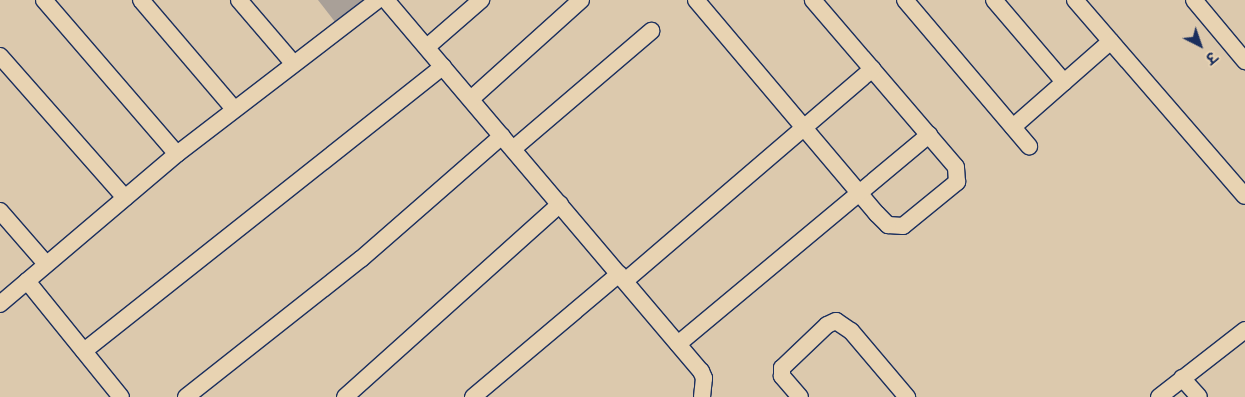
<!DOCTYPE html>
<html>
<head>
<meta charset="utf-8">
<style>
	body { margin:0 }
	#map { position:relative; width:1245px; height:397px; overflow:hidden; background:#dcc9ad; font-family:"Indie Flower","Playpen Sans Deva",sans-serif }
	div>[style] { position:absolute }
	.building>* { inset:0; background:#a9a098 }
	.roads { filter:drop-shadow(1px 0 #1b2f5e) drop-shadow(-1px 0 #1b2f5e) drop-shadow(0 1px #1b2f5e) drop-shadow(0 -1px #1b2f5e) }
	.street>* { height:16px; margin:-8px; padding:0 8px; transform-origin:8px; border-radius:8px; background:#e8d3b2 }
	span { translate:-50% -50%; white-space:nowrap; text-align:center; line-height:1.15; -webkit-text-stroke:5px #e8d3b2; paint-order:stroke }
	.north { position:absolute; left:1175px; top:20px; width:50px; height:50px; -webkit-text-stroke:4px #e8d3b2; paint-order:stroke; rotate:139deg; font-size:14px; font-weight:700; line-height:20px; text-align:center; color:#1b2f5e }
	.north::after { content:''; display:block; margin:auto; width:18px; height:22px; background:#1b2f5e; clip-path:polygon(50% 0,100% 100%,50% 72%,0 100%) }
</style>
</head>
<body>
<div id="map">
	<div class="building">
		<i style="clip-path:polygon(318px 0,366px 0,339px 27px)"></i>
	</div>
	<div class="roads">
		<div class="street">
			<i style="left:44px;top:0;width:203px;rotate:49.2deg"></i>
			<i style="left:141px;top:0;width:143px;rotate:49.5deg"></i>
			<i style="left:239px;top:0;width:83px;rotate:49.4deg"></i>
			<i style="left:386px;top:0;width:487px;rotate:49.7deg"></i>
			<i style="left:701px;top:371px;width:8px;rotate:67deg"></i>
			<i style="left:704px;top:378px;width:19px;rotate:96deg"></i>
			<i style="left:696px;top:0;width:280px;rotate:49.8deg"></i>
			<i style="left:877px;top:214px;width:16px;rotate:45deg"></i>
			<i style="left:888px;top:225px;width:15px;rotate:4deg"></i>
			<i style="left:903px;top:226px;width:70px;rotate:-39.2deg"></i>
			<i style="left:957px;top:182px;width:15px;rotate:-94deg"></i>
			<i style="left:956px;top:167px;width:220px;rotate:-130.6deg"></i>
			<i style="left:905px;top:0;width:192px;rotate:49.7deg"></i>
			<i style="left:994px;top:0;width:108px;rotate:49.5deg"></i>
			<i style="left:1075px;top:0;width:259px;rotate:49.1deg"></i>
			<i style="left:1194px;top:0;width:80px;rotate:50.1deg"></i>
			<i style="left:427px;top:47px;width:72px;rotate:-41deg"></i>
			<i style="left:0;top:56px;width:189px;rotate:48.6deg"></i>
			<i style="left:471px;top:99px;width:148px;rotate:-42deg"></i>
			<i style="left:1013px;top:127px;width:130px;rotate:-41.3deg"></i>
			<i style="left:513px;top:149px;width:182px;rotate:-40.5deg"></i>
			<i style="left:0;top:211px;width:70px;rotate:49deg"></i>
			<i style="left:27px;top:281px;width:149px;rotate:51deg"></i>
			<i style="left:625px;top:281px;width:326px;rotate:-40.6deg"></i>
			<i style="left:0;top:304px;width:232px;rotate:-40.3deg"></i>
			<i style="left:177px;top:154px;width:253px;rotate:-37.5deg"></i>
			<i style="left:678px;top:344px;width:327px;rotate:-39.8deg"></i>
			<i style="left:84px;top:351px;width:458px;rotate:-38.4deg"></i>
			<i style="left:1182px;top:378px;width:25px;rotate:48deg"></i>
			<i style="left:186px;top:397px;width:223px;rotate:-38.3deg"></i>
			<i style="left:361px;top:259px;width:187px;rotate:-41.1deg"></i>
			<i style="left:345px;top:397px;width:289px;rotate:-41.9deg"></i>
			<i style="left:473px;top:397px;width:191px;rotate:-40.1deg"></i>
			<i style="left:800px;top:397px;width:28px;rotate:-131deg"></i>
			<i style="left:782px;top:376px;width:8px;rotate:-90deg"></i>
			<i style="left:782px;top:368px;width:62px;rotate:-43.7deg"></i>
			<i style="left:827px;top:325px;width:10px;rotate:-24deg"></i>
			<i style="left:836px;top:321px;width:18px;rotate:34deg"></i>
			<i style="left:851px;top:331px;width:87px;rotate:49.7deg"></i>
			<i style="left:1159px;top:397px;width:109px;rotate:-37.9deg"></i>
		</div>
	</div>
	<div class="north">उ</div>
</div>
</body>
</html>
